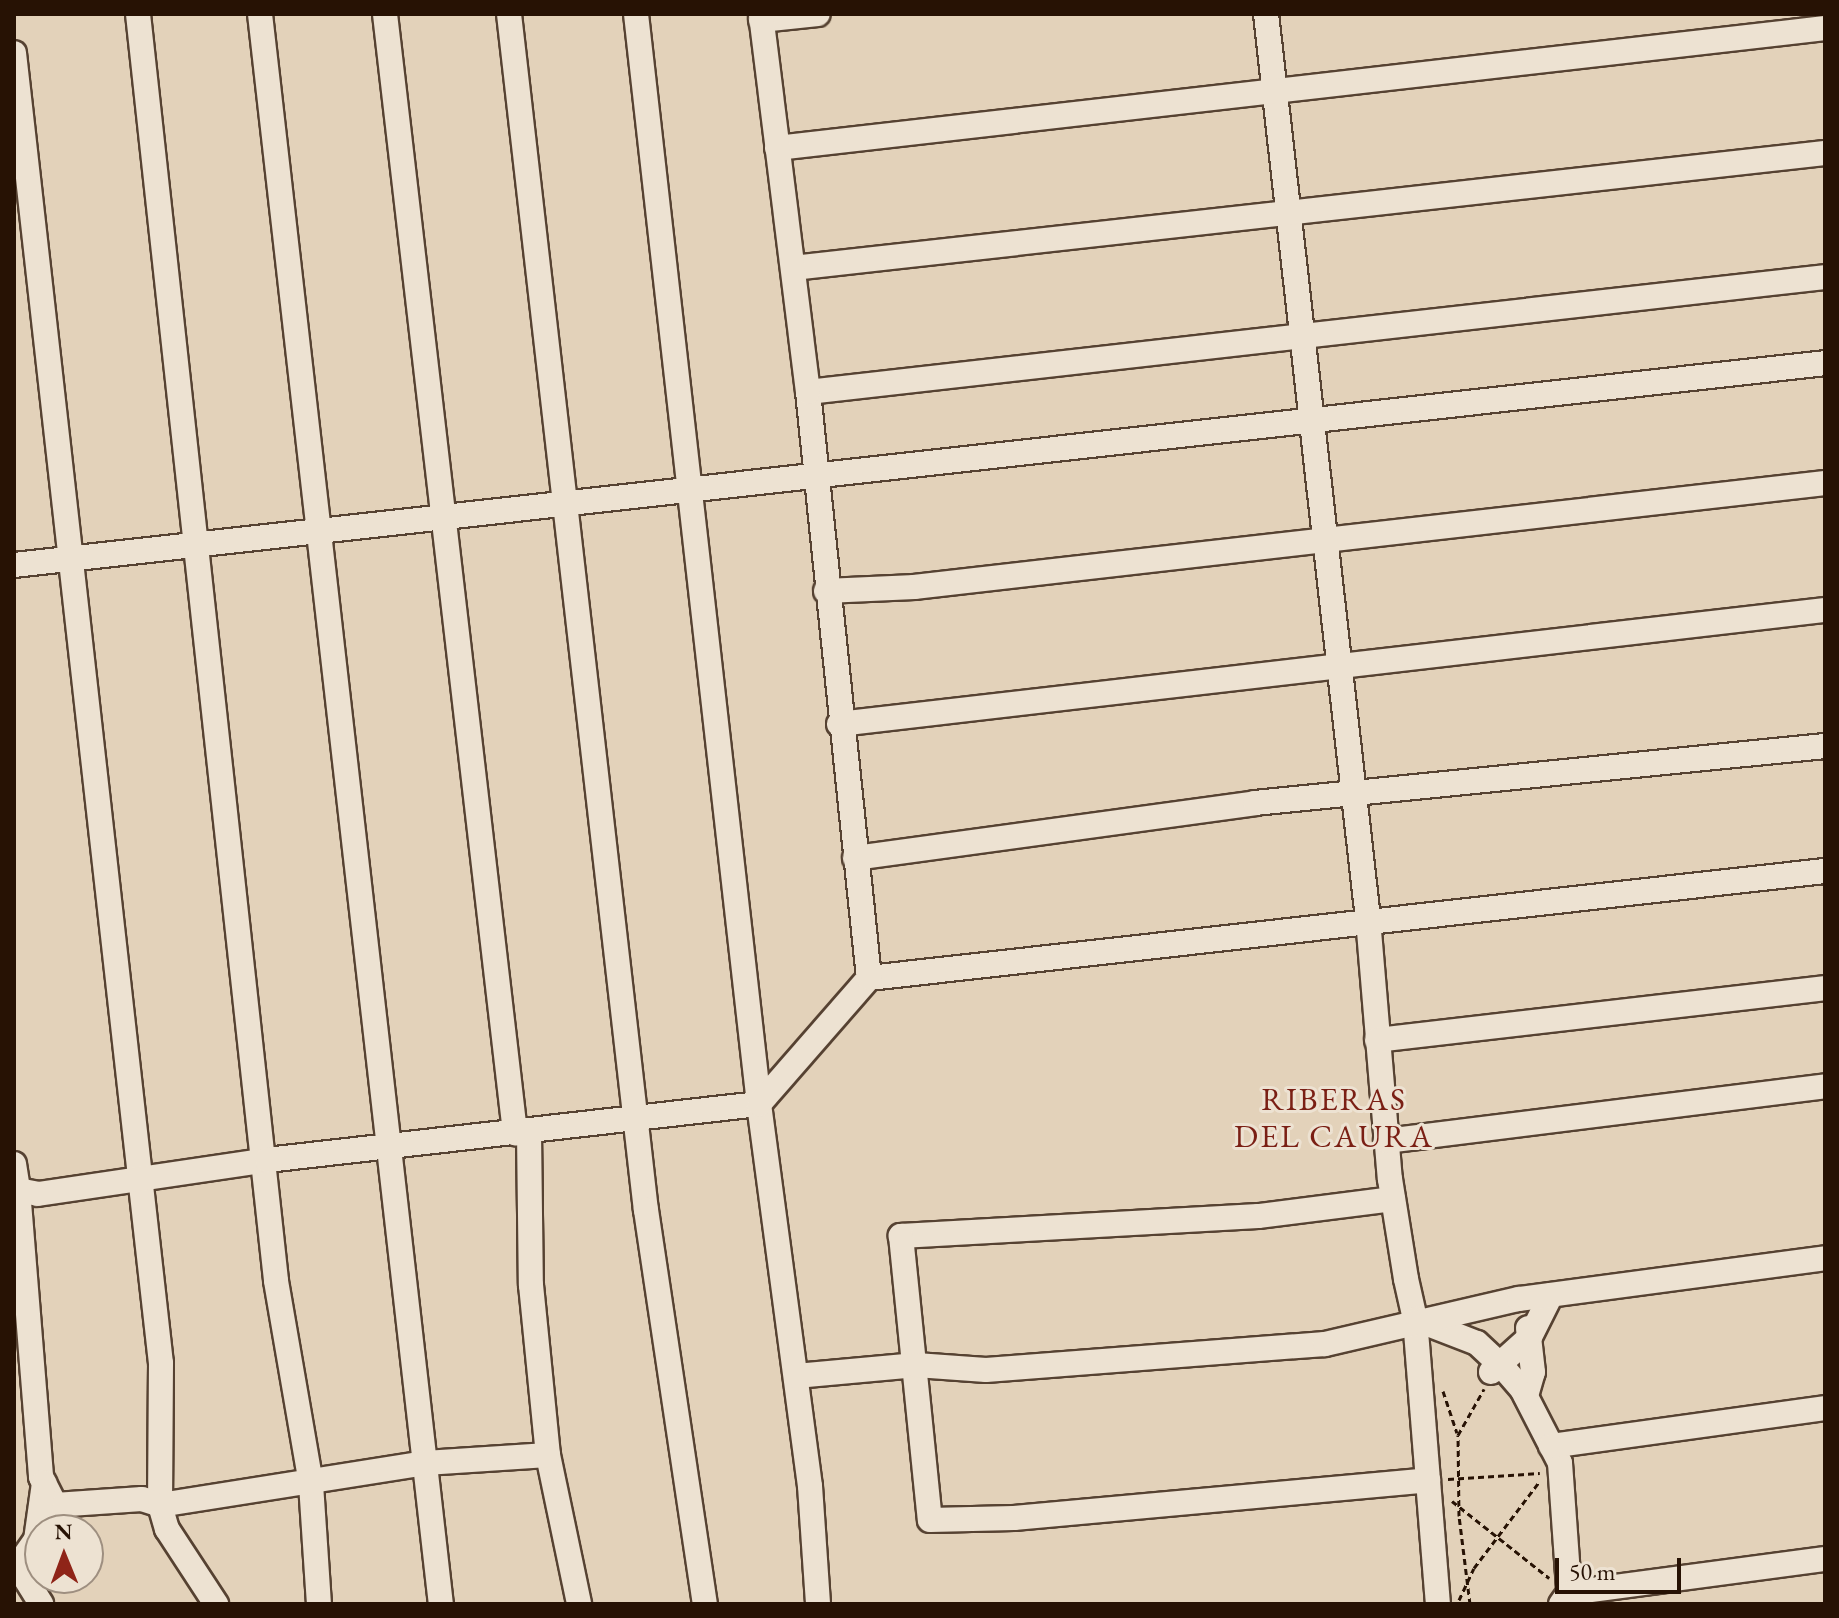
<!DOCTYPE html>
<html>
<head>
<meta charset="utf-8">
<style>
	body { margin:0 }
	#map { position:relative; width:1839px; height:1618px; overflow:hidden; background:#e3d2ba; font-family:"EB Garamond",serif }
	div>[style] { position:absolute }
	.path>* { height:3px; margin-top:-1.5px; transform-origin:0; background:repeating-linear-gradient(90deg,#271204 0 6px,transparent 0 10px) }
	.roads { filter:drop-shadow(2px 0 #564232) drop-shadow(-2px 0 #564232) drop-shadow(0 2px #564232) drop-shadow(0 -2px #564232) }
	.minor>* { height:24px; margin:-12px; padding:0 12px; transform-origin:12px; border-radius:12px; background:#ede2d2 }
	span { translate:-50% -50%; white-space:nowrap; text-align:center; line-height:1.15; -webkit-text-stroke:6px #ede2d2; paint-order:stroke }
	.neighbourhood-label { font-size:32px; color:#7a1f14; letter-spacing:2px }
	.frame { position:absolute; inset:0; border:16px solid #271204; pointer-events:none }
	.north { position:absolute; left:24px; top:1514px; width:80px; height:80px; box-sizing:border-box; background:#ede2d2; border:2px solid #9e8f80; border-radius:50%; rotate:359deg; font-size:22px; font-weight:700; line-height:32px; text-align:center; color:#271204 }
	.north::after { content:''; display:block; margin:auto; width:28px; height:36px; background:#8f2418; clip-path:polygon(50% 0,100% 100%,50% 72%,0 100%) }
	.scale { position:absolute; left:1555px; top:1558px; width:126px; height:36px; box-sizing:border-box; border:4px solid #271204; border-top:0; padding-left:10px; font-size:24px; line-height:28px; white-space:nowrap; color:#271204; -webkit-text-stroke:6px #ede2d2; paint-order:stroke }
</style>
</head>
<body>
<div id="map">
	<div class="path">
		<i style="left:1443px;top:1391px;width:44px;rotate:71.6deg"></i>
		<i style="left:1448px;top:1479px;width:92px;rotate:-3.7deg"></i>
		<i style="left:1452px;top:1501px;width:124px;rotate:38.4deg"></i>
		<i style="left:1459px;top:1600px;width:35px;rotate:-65deg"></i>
		<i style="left:1474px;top:1568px;width:108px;rotate:-52.9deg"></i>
		<i style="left:1470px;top:1604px;width:89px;rotate:-97.1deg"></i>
		<i style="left:1459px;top:1516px;width:81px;rotate:-90.7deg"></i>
		<i style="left:1458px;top:1435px;width:53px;rotate:-60.5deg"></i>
	</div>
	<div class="roads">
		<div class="minor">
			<i style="left:138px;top:14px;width:1274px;rotate:83.78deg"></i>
			<i style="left:276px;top:1281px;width:206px;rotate:80.2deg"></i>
			<i style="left:311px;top:1484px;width:120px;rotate:86.2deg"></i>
			<i style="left:260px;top:14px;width:1600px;rotate:83.51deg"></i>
			<i style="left:385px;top:14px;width:1127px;rotate:83.37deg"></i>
			<i style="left:509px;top:14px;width:1204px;rotate:83.47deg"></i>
			<i style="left:646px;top:1210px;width:398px;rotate:81.5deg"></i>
			<i style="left:636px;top:14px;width:1097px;rotate:83.56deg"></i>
			<i style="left:759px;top:1104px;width:385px;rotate:82.4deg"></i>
			<i style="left:810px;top:1486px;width:118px;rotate:86.1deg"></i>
			<i style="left:1266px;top:14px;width:911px;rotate:83.57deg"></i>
			<i style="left:1368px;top:919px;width:261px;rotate:85.2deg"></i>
			<i style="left:1390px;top:1179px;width:101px;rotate:80.9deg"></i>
			<i style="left:1406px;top:1279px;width:41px;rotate:77.3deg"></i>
			<i style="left:1415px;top:1319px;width:66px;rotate:21.2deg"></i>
			<i style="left:1477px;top:1343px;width:33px;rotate:43deg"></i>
			<i style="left:1501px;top:1365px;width:32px;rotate:49deg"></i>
			<i style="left:1522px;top:1389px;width:83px;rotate:62.8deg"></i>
			<i style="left:1560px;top:1463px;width:141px;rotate:85.9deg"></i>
			<i style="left:761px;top:20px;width:57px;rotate:-6deg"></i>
			<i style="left:14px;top:53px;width:1318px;rotate:83.6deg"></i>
			<i style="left:161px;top:1363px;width:142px;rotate:90.4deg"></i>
			<i style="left:160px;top:1505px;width:25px;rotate:74deg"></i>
			<i style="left:167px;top:1529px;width:90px;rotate:56.8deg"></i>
			<i style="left:777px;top:148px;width:1055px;rotate:-6.53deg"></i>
			<i style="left:793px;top:268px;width:1038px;rotate:-6.36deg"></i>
			<i style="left:808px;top:392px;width:1023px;rotate:-6.45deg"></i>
			<i style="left:14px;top:565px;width:1822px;rotate:-6.36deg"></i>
			<i style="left:826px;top:591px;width:88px;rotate:-2.6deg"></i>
			<i style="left:914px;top:587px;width:917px;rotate:-6.51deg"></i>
			<i style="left:839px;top:724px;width:993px;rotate:-6.6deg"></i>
			<i style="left:855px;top:858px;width:404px;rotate:-7.8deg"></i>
			<i style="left:1255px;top:803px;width:573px;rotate:-5.71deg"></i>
			<i style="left:869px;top:978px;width:962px;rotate:-6.39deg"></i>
			<i style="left:1377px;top:1040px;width:451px;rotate:-6.6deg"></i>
			<i style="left:529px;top:1132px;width:153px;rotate:89.3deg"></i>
			<i style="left:531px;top:1285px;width:171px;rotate:84.3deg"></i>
			<i style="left:548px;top:1455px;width:152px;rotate:78.2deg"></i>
			<i style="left:1386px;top:1141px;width:442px;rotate:-7.1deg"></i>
			<i style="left:14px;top:1164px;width:26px;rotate:81deg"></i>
			<i style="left:18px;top:1190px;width:20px;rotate:11deg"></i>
			<i style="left:38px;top:1194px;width:232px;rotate:-8.4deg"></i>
			<i style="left:267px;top:1160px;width:495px;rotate:-6.5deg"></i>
			<i style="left:759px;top:1104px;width:167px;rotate:-48.9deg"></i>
			<i style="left:869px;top:978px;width:589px;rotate:-95.94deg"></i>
			<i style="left:808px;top:392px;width:381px;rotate:-97.1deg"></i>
			<i style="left:18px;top:1190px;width:288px;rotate:85.4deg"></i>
			<i style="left:41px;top:1477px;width:31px;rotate:63deg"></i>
			<i style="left:55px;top:1505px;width:87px;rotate:-3.9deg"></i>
			<i style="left:142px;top:1499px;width:19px;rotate:18deg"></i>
			<i style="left:160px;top:1505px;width:268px;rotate:-9deg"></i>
			<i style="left:425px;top:1463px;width:123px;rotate:-3.7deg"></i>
			<i style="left:1393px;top:1199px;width:136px;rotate:172.8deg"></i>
			<i style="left:1258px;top:1216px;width:358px;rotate:176.8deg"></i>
			<i style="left:901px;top:1236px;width:285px;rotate:84.2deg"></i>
			<i style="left:930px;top:1520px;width:84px;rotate:-1.4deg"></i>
			<i style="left:1014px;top:1518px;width:416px;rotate:-5.2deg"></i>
			<i style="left:1415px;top:1319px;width:286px;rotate:85.4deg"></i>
			<i style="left:1491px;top:1372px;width:52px;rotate:-41.9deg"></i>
			<i style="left:1530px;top:1337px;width:47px;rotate:-63.4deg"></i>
			<i style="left:796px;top:1376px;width:121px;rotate:-5.2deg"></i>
			<i style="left:916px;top:1365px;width:70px;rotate:4.1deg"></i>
			<i style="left:986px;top:1370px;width:340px;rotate:-4.4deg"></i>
			<i style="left:1325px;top:1344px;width:199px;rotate:-13.1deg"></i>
			<i style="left:1519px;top:1299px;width:309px;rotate:-7.6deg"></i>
			<i style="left:1526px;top:1396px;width:25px;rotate:-74deg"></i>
			<i style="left:1533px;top:1372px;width:44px;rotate:-96.5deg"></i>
			<i style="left:1551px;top:1446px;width:277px;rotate:-7.9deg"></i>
			<i style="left:20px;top:1570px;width:40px;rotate:58deg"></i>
			<i style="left:14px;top:1571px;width:38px;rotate:-55deg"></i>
			<i style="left:36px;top:1540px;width:58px;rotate:-82deg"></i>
			<i style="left:1561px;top:1604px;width:14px;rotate:-54deg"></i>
			<i style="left:1569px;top:1593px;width:258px;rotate:-7.6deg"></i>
		</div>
	</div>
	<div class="neighbourhood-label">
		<span style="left:1334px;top:1118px">RIBERAS<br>DEL CAURA</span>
	</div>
	<div class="frame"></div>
	<div class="north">N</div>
	<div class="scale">50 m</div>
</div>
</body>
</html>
